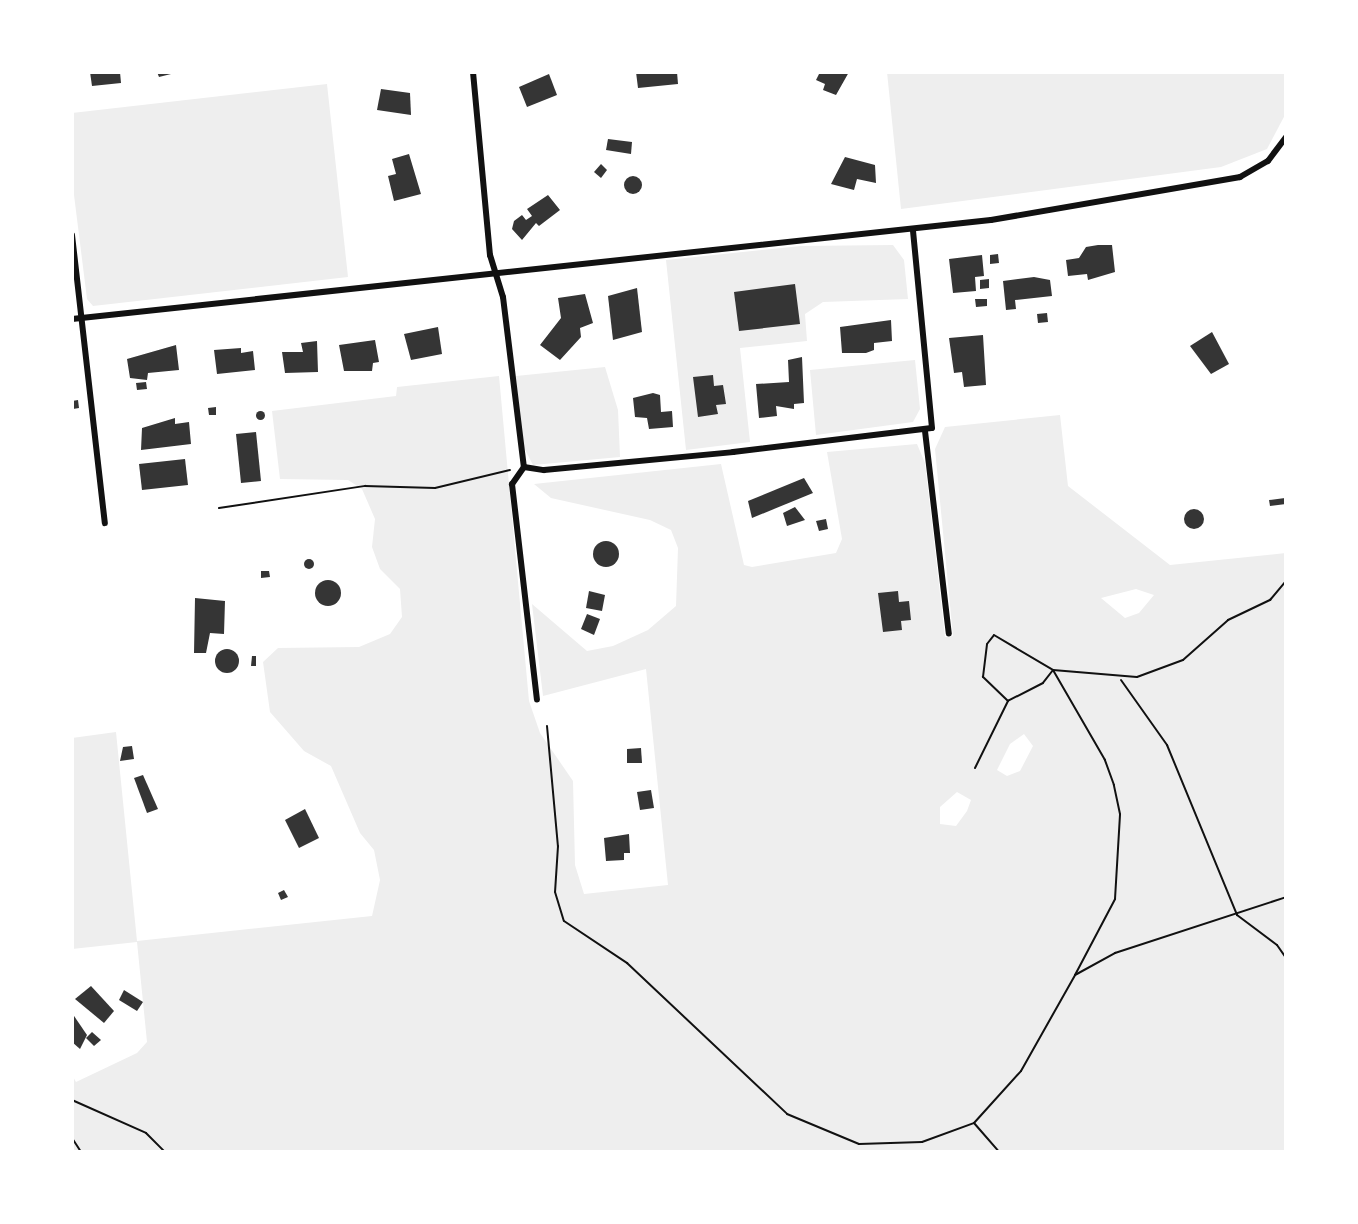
<!DOCTYPE html>
<html>
<head>
<meta charset="utf-8">
<style>
	body { margin:0 }
	#map { position:relative; width:1358px; height:1224px; overflow:hidden; background:#fff; font-family:"Source Sans 3",sans-serif }
	div>[style] { position:absolute }
	.green>* { inset:0; background:#eee }
	.building>* { inset:0; background:#353535 }
	.round { border-radius:50% }
	.path>* { height:2px; margin:-1px; padding:0 1px; transform-origin:1px; border-radius:1px; background:#111 }
	.minor>* { height:6px; margin:-3px; padding:0 3px; transform-origin:3px; border-radius:3px; background:#111 }
	span { translate:-50% -50%; white-space:nowrap; text-align:center; line-height:1.15; -webkit-text-stroke:6px #fff; paint-order:stroke }
	.frame { position:absolute; inset:0; border:74px solid #fff; pointer-events:none }
</style>
</head>
<body>
<div id="map">
	<div class="green">
		<i style="clip-path:polygon(887px 72px,1286px 72px,1286px 113px,1267px 149px,1221px 167px,901px 209px)"></i>
		<i style="clip-path:polygon(327px 84px,348px 277px,93px 306px,87px 299px,72px 179px,72px 113px)"></i>
		<i style="clip-path:polygon(893px 245px,904px 260px,908px 299px,823px 302px,805px 314px,807px 341px,740px 348px,750px 442px,686px 450px,666px 260px,801px 246px)"></i>
		<i style="clip-path:polygon(915px 360px,920px 409px,913px 422px,816px 435px,810px 370px)"></i>
		<i style="clip-path:polygon(605px 367px,618px 410px,620px 457px,533px 465px,522px 444px,516px 376px)"></i>
		<i style="clip-path:polygon(evenodd,499px 376px,529px 701px,540px 733px,573px 781px,575px 865px,584px 894px,668px 885px,646px 669px,543px 696px,532px 604px,587px 651px,613px 646px,648px 630px,676px 606px,678px 548px,671px 530px,650px 520px,551px 498px,534px 484px,721px 464px,744px 565px,752px 567px,836px 553px,842px 539px,827px 452px,917px 444px,925px 463px,945px 637px,953px 636px,935px 449px,945px 427px,1060px 415px,1068px 486px,1170px 565px,1286px 553px,1286px 1152px,72px 1152px,72px 1075px,76px 1082px,137px 1053px,147px 1042px,137px 942px,72px 949px,72px 738px,116px 732px,137px 941px,372px 916px,380px 880px,374px 850px,360px 833px,331px 766px,304px 751px,270px 712px,263px 662px,278px 648px,359px 647px,390px 634px,402px 617px,400px 589px,380px 569px,372px 547px,375px 519px,362px 489px,348px 480px,280px 479px,272px 411px,396px 396px,397px 387px,499px 376px,1136px 589px,1154px 595px,1139px 613px,1125px 618px,1101px 598px,1136px 589px,499px 376px,1024px 734px,1033px 746px,1020px 771px,1007px 776px,997px 770px,1010px 744px,1024px 734px,499px 376px,957px 792px,971px 800px,967px 811px,956px 826px,940px 824px,940px 807px,957px 792px)"></i>
	</div>
	<div class="building">
		<i style="clip-path:polygon(90px 72px,120px 72px,121px 83px,92px 86px)"></i>
		<i style="clip-path:polygon(157px 72px,175px 72px,175px 73px,159px 77px)"></i>
		<i style="clip-path:polygon(636px 72px,677px 72px,678px 84px,638px 88px)"></i>
		<i style="clip-path:polygon(820px 72px,849px 72px,836px 95px,823px 90px,825px 84px,816px 80px)"></i>
		<i style="clip-path:polygon(549px 74px,557px 95px,527px 107px,519px 87px)"></i>
		<i style="clip-path:polygon(381px 89px,410px 93px,411px 115px,377px 110px)"></i>
		<i style="clip-path:polygon(608px 139px,632px 142px,631px 154px,606px 150px)"></i>
		<i style="clip-path:polygon(409px 154px,421px 194px,394px 201px,388px 176px,396px 174px,392px 159px)"></i>
		<i style="clip-path:polygon(845px 157px,875px 165px,876px 183px,857px 179px,854px 190px,831px 184px)"></i>
		<i style="clip-path:polygon(601px 164px,607px 170px,601px 178px,594px 172px)"></i>
		<i class="round" style="left:624px;top:176px;width:18px;height:18px"></i>
		<i style="clip-path:polygon(548px 195px,560px 210px,539px 226px,536px 223px,522px 240px,512px 229px,514px 221px,522px 215px,526px 220px,532px 216px,527px 209px)"></i>
		<i style="clip-path:polygon(1098px 245px,1112px 245px,1115px 272px,1088px 280px,1087px 274px,1068px 276px,1066px 260px,1079px 258px,1086px 247px)"></i>
		<i style="clip-path:polygon(998px 254px,999px 263px,990px 264px,990px 255px)"></i>
		<i style="clip-path:polygon(982px 255px,984px 276px,975px 277px,976px 291px,953px 293px,949px 259px)"></i>
		<i style="clip-path:polygon(1034px 277px,1050px 280px,1052px 296px,1015px 300px,1016px 309px,1006px 310px,1003px 281px)"></i>
		<i style="clip-path:polygon(989px 279px,989px 288px,980px 289px,980px 280px)"></i>
		<i style="clip-path:polygon(795px 284px,800px 324px,739px 331px,734px 292px)"></i>
		<i style="clip-path:polygon(637px 288px,642px 332px,613px 340px,608px 296px)"></i>
		<i style="clip-path:polygon(585px 294px,593px 323px,580px 328px,581px 337px,560px 360px,540px 345px,561px 318px,558px 298px)"></i>
		<i style="clip-path:polygon(975px 299px,987px 299px,987px 306px,976px 307px)"></i>
		<i style="clip-path:polygon(1047px 313px,1048px 322px,1038px 323px,1037px 314px)"></i>
		<i style="clip-path:polygon(891px 320px,892px 341px,874px 343px,874px 350px,866px 353px,842px 353px,840px 327px)"></i>
		<i style="clip-path:polygon(438px 327px,442px 354px,411px 360px,404px 334px)"></i>
		<i style="clip-path:polygon(1212px 332px,1229px 364px,1211px 374px,1190px 346px)"></i>
		<i style="clip-path:polygon(983px 335px,986px 385px,964px 387px,962px 372px,954px 373px,949px 338px)"></i>
		<i style="clip-path:polygon(375px 340px,379px 362px,373px 363px,372px 371px,344px 371px,339px 345px)"></i>
		<i style="clip-path:polygon(317px 341px,318px 372px,285px 373px,282px 352px,303px 352px,301px 343px)"></i>
		<i style="clip-path:polygon(176px 345px,179px 370px,148px 373px,147px 380px,130px 378px,127px 359px)"></i>
		<i style="clip-path:polygon(241px 348px,241px 353px,253px 351px,255px 370px,217px 374px,214px 350px)"></i>
		<i style="clip-path:polygon(802px 357px,804px 403px,794px 404px,794px 409px,776px 406px,777px 416px,759px 418px,756px 384px,789px 382px,788px 360px)"></i>
		<i style="clip-path:polygon(713px 375px,714px 386px,723px 385px,726px 404px,716px 405px,718px 414px,698px 417px,693px 377px)"></i>
		<i style="clip-path:polygon(146px 382px,147px 389px,137px 390px,136px 383px)"></i>
		<i style="clip-path:polygon(653px 393px,660px 395px,661px 412px,672px 411px,673px 427px,649px 429px,647px 418px,635px 417px,633px 398px)"></i>
		<i style="clip-path:polygon(78px 400px,79px 408px,73px 409px,72px 401px)"></i>
		<i style="clip-path:polygon(216px 407px,216px 415px,209px 415px,208px 408px)"></i>
		<i class="round" style="left:255.5px;top:410.5px;width:9px;height:9px"></i>
		<i style="clip-path:polygon(175px 418px,175px 424px,189px 422px,191px 444px,141px 450px,142px 428px)"></i>
		<i style="clip-path:polygon(256px 432px,261px 481px,241px 483px,236px 434px)"></i>
		<i style="clip-path:polygon(185px 459px,188px 485px,142px 490px,139px 464px)"></i>
		<i style="clip-path:polygon(804px 478px,813px 493px,752px 518px,748px 501px)"></i>
		<i style="clip-path:polygon(1285px 498px,1286px 504px,1270px 506px,1269px 500px)"></i>
		<i style="clip-path:polygon(795px 507px,805px 520px,787px 526px,783px 513px)"></i>
		<i class="round" style="left:1184px;top:509px;width:20px;height:20px"></i>
		<i style="clip-path:polygon(826px 519px,828px 529px,819px 531px,816px 521px)"></i>
		<i class="round" style="left:593px;top:541px;width:26px;height:26px"></i>
		<i class="round" style="left:304px;top:559px;width:10px;height:10px"></i>
		<i style="clip-path:polygon(261px 571px,269px 571px,270px 577px,261px 578px)"></i>
		<i class="round" style="left:315px;top:580px;width:26px;height:26px"></i>
		<i style="clip-path:polygon(589px 591px,605px 595px,602px 611px,586px 608px)"></i>
		<i style="clip-path:polygon(898px 591px,899px 602px,909px 601px,911px 620px,901px 621px,902px 630px,883px 632px,878px 593px)"></i>
		<i style="clip-path:polygon(195px 598px,225px 601px,224px 634px,210px 633px,206px 653px,194px 653px)"></i>
		<i style="clip-path:polygon(587px 614px,600px 619px,594px 635px,581px 629px)"></i>
		<i class="round" style="left:215px;top:649px;width:24px;height:24px"></i>
		<i style="clip-path:polygon(252px 656px,256px 656px,256px 666px,251px 666px)"></i>
		<i style="clip-path:polygon(132px 746px,134px 759px,120px 761px,123px 747px)"></i>
		<i style="clip-path:polygon(641px 748px,642px 763px,627px 763px,627px 749px)"></i>
		<i style="clip-path:polygon(143px 775px,158px 809px,147px 813px,134px 778px)"></i>
		<i style="clip-path:polygon(651px 790px,654px 808px,640px 810px,637px 792px)"></i>
		<i style="clip-path:polygon(305px 809px,319px 838px,299px 848px,285px 820px)"></i>
		<i style="clip-path:polygon(629px 834px,630px 853px,624px 853px,624px 860px,606px 861px,604px 838px)"></i>
		<i style="clip-path:polygon(284px 890px,288px 897px,281px 900px,278px 893px)"></i>
		<i style="clip-path:polygon(91px 986px,114px 1011px,104px 1023px,75px 999px)"></i>
		<i style="clip-path:polygon(124px 990px,143px 1002px,137px 1011px,119px 1000px)"></i>
		<i style="clip-path:polygon(72px 1013px,87px 1035px,80px 1049px,72px 1042px)"></i>
		<i style="clip-path:polygon(92px 1032px,101px 1040px,94px 1046px,86px 1038px)"></i>
	</div>
	<div class="path">
		<i style="left:219px;top:508px;width:148px;rotate:-8.6deg"></i>
		<i style="left:365px;top:486px;width:70px;rotate:1.6deg"></i>
		<i style="left:435px;top:488px;width:77px;rotate:-13.5deg"></i>
		<i style="left:1121px;top:680px;width:80px;rotate:54.7deg"></i>
		<i style="left:1167px;top:745px;width:184px;rotate:67.6deg"></i>
		<i style="left:1237px;top:915px;width:50px;rotate:36.9deg"></i>
		<i style="left:1277px;top:945px;width:16px;rotate:55deg"></i>
		<i style="left:547px;top:726px;width:121px;rotate:84.8deg"></i>
		<i style="left:558px;top:846px;width:46px;rotate:93.7deg"></i>
		<i style="left:555px;top:892px;width:30px;rotate:73deg"></i>
		<i style="left:564px;top:921px;width:76px;rotate:33.7deg"></i>
		<i style="left:627px;top:963px;width:220px;rotate:43.3deg"></i>
		<i style="left:787px;top:1114px;width:78px;rotate:22.6deg"></i>
		<i style="left:859px;top:1144px;width:63px;rotate:-1.8deg"></i>
		<i style="left:922px;top:1142px;width:55px;rotate:-20.1deg"></i>
		<i style="left:974px;top:1123px;width:70px;rotate:-47.9deg"></i>
		<i style="left:1021px;top:1071px;width:110px;rotate:-60.6deg"></i>
		<i style="left:1075px;top:975px;width:46px;rotate:-28.8deg"></i>
		<i style="left:1115px;top:953px;width:180px;rotate:-18.1deg"></i>
		<i style="left:975px;top:768px;width:75px;rotate:-63.8deg"></i>
		<i style="left:1075px;top:975px;width:86px;rotate:-62.2deg"></i>
		<i style="left:1115px;top:899px;width:85px;rotate:-86.6deg"></i>
		<i style="left:1120px;top:814px;width:30px;rotate:-102deg"></i>
		<i style="left:1114px;top:785px;width:27px;rotate:-110deg"></i>
		<i style="left:1105px;top:760px;width:104px;rotate:-120deg"></i>
		<i style="left:1053px;top:670px;width:16px;rotate:128deg"></i>
		<i style="left:1043px;top:683px;width:39px;rotate:153deg"></i>
		<i style="left:1008px;top:701px;width:35px;rotate:-136deg"></i>
		<i style="left:983px;top:677px;width:33px;rotate:-83deg"></i>
		<i style="left:987px;top:644px;width:11px;rotate:-52deg"></i>
		<i style="left:994px;top:635px;width:69px;rotate:30.7deg"></i>
		<i style="left:1053px;top:670px;width:84px;rotate:4.8deg"></i>
		<i style="left:1137px;top:677px;width:49px;rotate:-20.3deg"></i>
		<i style="left:1183px;top:660px;width:60px;rotate:-41.6deg"></i>
		<i style="left:1228px;top:620px;width:47px;rotate:-25.5deg"></i>
		<i style="left:1270px;top:600px;width:25px;rotate:-50deg"></i>
		<i style="left:72px;top:1100px;width:81px;rotate:24deg"></i>
		<i style="left:146px;top:1133px;width:27px;rotate:45deg"></i>
		<i style="left:974px;top:1123px;width:38px;rotate:49deg"></i>
		<i style="left:72px;top:1138px;width:17px;rotate:57deg"></i>
	</div>
	<div class="minor">
		<i style="left:473px;top:72px;width:184px;rotate:84.7deg"></i>
		<i style="left:490px;top:255px;width:44px;rotate:72.8deg"></i>
		<i style="left:503px;top:297px;width:171px;rotate:83deg"></i>
		<i style="left:72px;top:235px;width:290px;rotate:83.5deg"></i>
		<i style="left:72px;top:319px;width:924px;rotate:-6.15deg"></i>
		<i style="left:991px;top:220px;width:253px;rotate:-9.8deg"></i>
		<i style="left:1240px;top:177px;width:32px;rotate:-30deg"></i>
		<i style="left:1268px;top:161px;width:30px;rotate:-53deg"></i>
		<i style="left:925px;top:431px;width:204px;rotate:83.3deg"></i>
		<i style="left:524px;top:467px;width:20px;rotate:9deg"></i>
		<i style="left:544px;top:470px;width:190px;rotate:-5.4deg"></i>
		<i style="left:733px;top:452px;width:200px;rotate:-6.9deg"></i>
		<i style="left:932px;top:428px;width:199px;rotate:-95.5deg"></i>
		<i style="left:524px;top:467px;width:21px;rotate:125deg"></i>
		<i style="left:512px;top:484px;width:217px;rotate:83.4deg"></i>
	</div>
	<div class="frame"></div>
</div>
</body>
</html>
